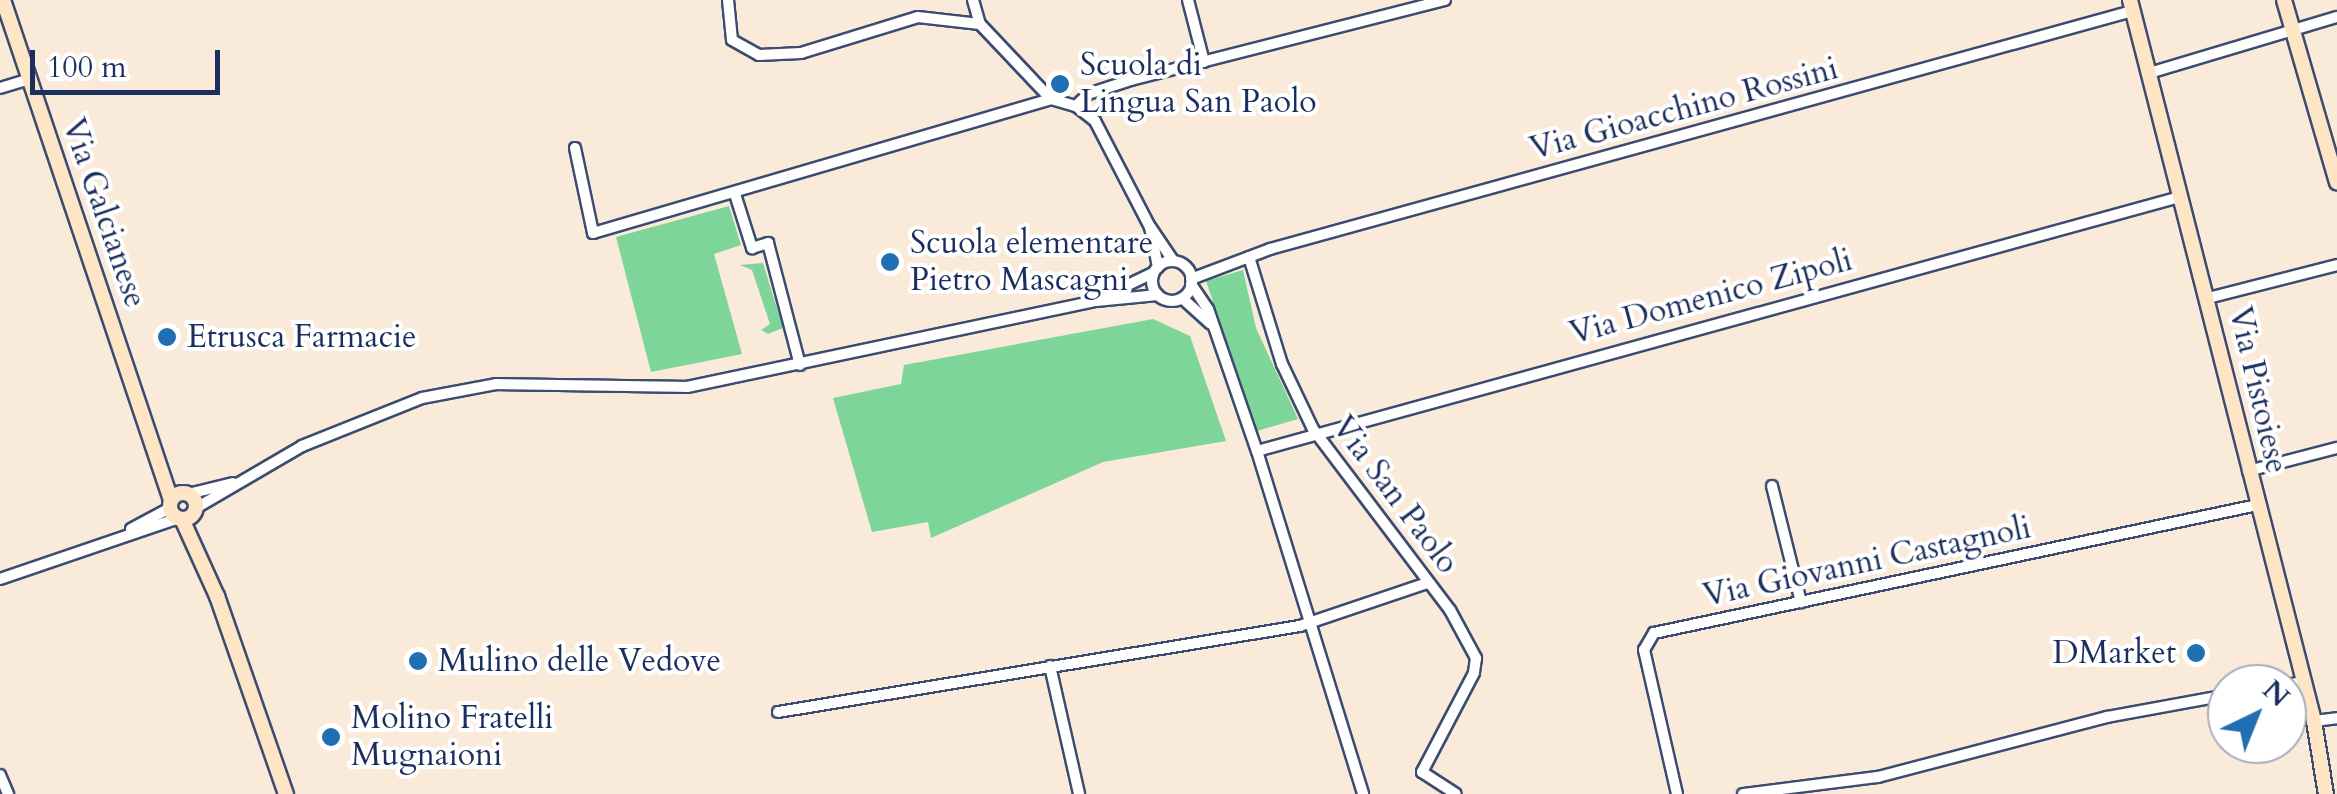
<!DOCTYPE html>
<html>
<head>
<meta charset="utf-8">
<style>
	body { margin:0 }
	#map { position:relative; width:2337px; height:794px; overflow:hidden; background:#f9ead9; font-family:Cardo,serif }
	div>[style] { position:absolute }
	.green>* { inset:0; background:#7ed599 }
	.roads { filter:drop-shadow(2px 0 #3c4b70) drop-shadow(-2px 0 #3c4b70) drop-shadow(0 2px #3c4b70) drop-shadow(0 -2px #3c4b70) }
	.street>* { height:10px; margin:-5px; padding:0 5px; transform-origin:5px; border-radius:5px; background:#fff }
	.street>.ring { margin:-5px; padding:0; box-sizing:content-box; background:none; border:10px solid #fff; border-radius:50% }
	.secondary>* { height:14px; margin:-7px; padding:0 7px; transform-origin:7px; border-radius:7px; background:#fde5c5 }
	.secondary>.ring { margin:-7px; padding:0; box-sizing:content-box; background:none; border:14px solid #fde5c5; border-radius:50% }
	.dots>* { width:28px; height:28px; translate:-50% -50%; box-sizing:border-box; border:5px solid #fff; border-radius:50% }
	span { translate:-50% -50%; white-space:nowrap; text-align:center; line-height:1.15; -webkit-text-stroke:8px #fff; paint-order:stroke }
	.poi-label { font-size:32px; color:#1b2f5e }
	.left { translate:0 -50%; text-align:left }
	.right { translate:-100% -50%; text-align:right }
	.street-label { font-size:32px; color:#1b2f5e }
	.north { position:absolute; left:2207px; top:664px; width:100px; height:100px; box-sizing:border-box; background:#fff; border:2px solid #a4acbf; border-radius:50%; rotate:43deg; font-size:28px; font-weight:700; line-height:40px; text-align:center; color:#1b2f5e }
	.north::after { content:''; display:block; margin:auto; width:35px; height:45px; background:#1f6fb2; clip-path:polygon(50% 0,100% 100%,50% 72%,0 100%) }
	.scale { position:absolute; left:30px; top:50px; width:190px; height:45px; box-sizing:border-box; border:5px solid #1b2f5e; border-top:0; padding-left:12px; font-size:30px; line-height:35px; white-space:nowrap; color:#1b2f5e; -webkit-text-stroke:8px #fff; paint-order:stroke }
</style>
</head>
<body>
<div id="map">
	<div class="green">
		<i style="clip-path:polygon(729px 206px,741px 245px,714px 254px,742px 354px,651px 372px,616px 237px)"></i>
		<i style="clip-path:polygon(763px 263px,783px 328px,768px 334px,761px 330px,770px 324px,752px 270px,740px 265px)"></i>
		<i style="clip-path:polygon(1243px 270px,1256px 328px,1298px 419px,1257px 431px,1206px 281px)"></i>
		<i style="clip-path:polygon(1153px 319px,1190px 336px,1226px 441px,1103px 462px,931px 538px,928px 522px,872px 532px,833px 398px,901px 384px,904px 365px)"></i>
	</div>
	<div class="roads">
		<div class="street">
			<i style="left:728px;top:0;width:40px;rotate:84.3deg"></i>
			<i style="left:732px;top:40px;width:31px;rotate:29deg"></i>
			<i style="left:759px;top:55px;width:42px;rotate:-2.7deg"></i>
			<i style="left:801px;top:53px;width:122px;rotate:-17.1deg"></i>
			<i style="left:918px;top:17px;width:62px;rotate:6.4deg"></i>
			<i style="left:980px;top:24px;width:103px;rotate:46.6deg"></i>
			<i style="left:1051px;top:99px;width:26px;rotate:16deg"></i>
			<i style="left:1076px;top:106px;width:24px;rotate:38deg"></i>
			<i style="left:1095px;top:121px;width:119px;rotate:62.6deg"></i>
			<i style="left:1150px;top:227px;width:41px;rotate:78.7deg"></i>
			<i style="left:973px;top:0;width:25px;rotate:74deg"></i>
			<i style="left:1188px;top:0;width:64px;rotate:75.5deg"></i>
			<i style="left:2149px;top:73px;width:196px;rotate:-16.6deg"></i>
			<i style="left:0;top:88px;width:31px;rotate:-17deg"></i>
			<i style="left:1076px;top:106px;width:17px;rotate:-45deg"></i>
			<i style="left:1088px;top:94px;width:45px;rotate:-18deg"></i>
			<i style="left:1131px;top:80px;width:324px;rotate:-14.3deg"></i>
			<i style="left:575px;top:148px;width:87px;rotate:78deg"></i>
			<i style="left:593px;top:233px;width:477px;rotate:-16.3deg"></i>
			<i style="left:735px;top:194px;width:57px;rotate:72.5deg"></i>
			<i style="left:752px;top:248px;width:17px;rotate:-17deg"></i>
			<i style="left:768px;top:243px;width:126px;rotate:75.3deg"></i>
			<i style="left:1151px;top:228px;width:40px;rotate:56deg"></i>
			<i style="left:1249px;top:257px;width:112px;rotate:72.9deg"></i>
			<i style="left:1282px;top:364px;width:72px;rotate:64.5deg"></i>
			<i style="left:1313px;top:429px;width:227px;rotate:52.9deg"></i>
			<i style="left:1450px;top:610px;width:55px;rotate:61.6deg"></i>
			<i style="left:1476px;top:658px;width:15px;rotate:98deg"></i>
			<i style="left:1474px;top:673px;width:112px;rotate:117.7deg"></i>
			<i style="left:1422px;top:772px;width:40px;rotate:32.9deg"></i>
			<i class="ring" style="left:1152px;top:261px;width:30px;height:30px"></i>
			<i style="left:1191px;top:279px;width:85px;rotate:-20.8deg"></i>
			<i style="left:1270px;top:249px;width:894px;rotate:-15.43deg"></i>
			<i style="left:1191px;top:284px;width:30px;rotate:56deg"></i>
			<i style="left:1208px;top:309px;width:150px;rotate:71deg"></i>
			<i style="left:1257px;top:451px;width:359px;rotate:72.8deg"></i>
			<i style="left:1101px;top:298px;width:58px;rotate:-25.7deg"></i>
			<i style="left:1182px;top:298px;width:38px;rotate:42deg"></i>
			<i style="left:2208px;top:298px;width:133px;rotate:-14.3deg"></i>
			<i style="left:1257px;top:451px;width:957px;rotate:-15.39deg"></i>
			<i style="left:2248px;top:471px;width:92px;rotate:-14.5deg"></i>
			<i style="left:1772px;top:486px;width:120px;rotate:76deg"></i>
			<i style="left:188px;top:494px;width:46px;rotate:-13.7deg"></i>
			<i style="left:196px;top:508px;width:123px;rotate:-30.3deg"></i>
			<i style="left:302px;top:446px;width:129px;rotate:-21.8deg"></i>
			<i style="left:422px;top:398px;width:75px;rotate:-10.7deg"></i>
			<i style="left:496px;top:384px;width:191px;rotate:0.9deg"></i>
			<i style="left:687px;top:387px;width:418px;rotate:-11.9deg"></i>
			<i style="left:1096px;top:301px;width:62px;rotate:-5.5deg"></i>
			<i style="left:131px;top:529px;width:44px;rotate:-28.3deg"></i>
			<i style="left:0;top:579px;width:189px;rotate:-18.8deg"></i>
			<i style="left:1050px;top:666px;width:131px;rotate:77.2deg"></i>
			<i style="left:2287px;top:685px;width:16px;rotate:-11deg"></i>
			<i style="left:778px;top:712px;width:529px;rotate:-9.36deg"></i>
			<i style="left:1300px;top:626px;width:134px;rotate:-18.7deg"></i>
			<i style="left:2314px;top:721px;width:23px;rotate:-7deg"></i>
			<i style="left:0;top:775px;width:21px;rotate:67deg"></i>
			<i style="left:1677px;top:794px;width:148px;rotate:-102.9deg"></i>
			<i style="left:1644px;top:650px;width:20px;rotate:-60deg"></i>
			<i style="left:1654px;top:633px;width:616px;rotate:-11.98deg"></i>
			<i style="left:1743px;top:794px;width:136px;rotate:-7.2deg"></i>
			<i style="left:1878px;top:777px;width:237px;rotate:-14.7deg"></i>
			<i style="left:2107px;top:717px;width:122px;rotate:-10.4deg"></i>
		</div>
		<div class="secondary">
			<i style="left:3px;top:0;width:527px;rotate:71.43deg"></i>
			<i style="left:2130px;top:0;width:744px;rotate:75.68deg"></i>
			<i style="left:2314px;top:721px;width:74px;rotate:80.7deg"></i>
			<i style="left:2284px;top:0;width:190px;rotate:73.8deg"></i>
			<i class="ring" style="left:170px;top:493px;width:12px;height:12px"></i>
			<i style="left:182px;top:519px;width:85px;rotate:65.6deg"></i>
			<i style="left:217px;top:596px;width:210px;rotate:70.8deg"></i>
		</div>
	</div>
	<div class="dots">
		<i style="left:1060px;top:84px;background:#1f6fb2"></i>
		<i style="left:890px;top:262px;background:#1f6fb2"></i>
		<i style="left:167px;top:337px;background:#1f6fb2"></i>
		<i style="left:2196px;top:653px;background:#1f6fb2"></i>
		<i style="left:418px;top:661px;background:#1f6fb2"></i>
		<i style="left:331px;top:737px;background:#1f6fb2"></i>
	</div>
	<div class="poi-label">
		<span class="left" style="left:1080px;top:84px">Scuola di<br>Lingua San Paolo</span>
		<span class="left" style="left:910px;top:262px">Scuola elementare<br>Pietro Mascagni</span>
		<span class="left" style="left:187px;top:337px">Etrusca Farmacie</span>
		<span class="right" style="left:2176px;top:653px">DMarket</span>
		<span class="left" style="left:438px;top:661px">Mulino delle Vedove</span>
		<span class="left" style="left:351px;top:737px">Molino Fratelli<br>Mugnaioni</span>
	</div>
	<div class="street-label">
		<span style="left:1684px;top:109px;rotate:-15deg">Via Gioacchino Rossini</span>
		<span style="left:104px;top:213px;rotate:71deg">Via Galcianese</span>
		<span style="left:1711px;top:297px;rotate:-15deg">Via Domenico Zipoli</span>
		<span style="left:2258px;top:390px;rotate:77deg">Via Pistoiese</span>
		<span style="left:1395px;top:495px;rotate:53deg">Via San Paolo</span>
		<span style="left:1867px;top:562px;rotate:-12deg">Via Giovanni Castagnoli</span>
	</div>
	<div class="north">N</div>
	<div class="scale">100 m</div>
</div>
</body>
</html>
